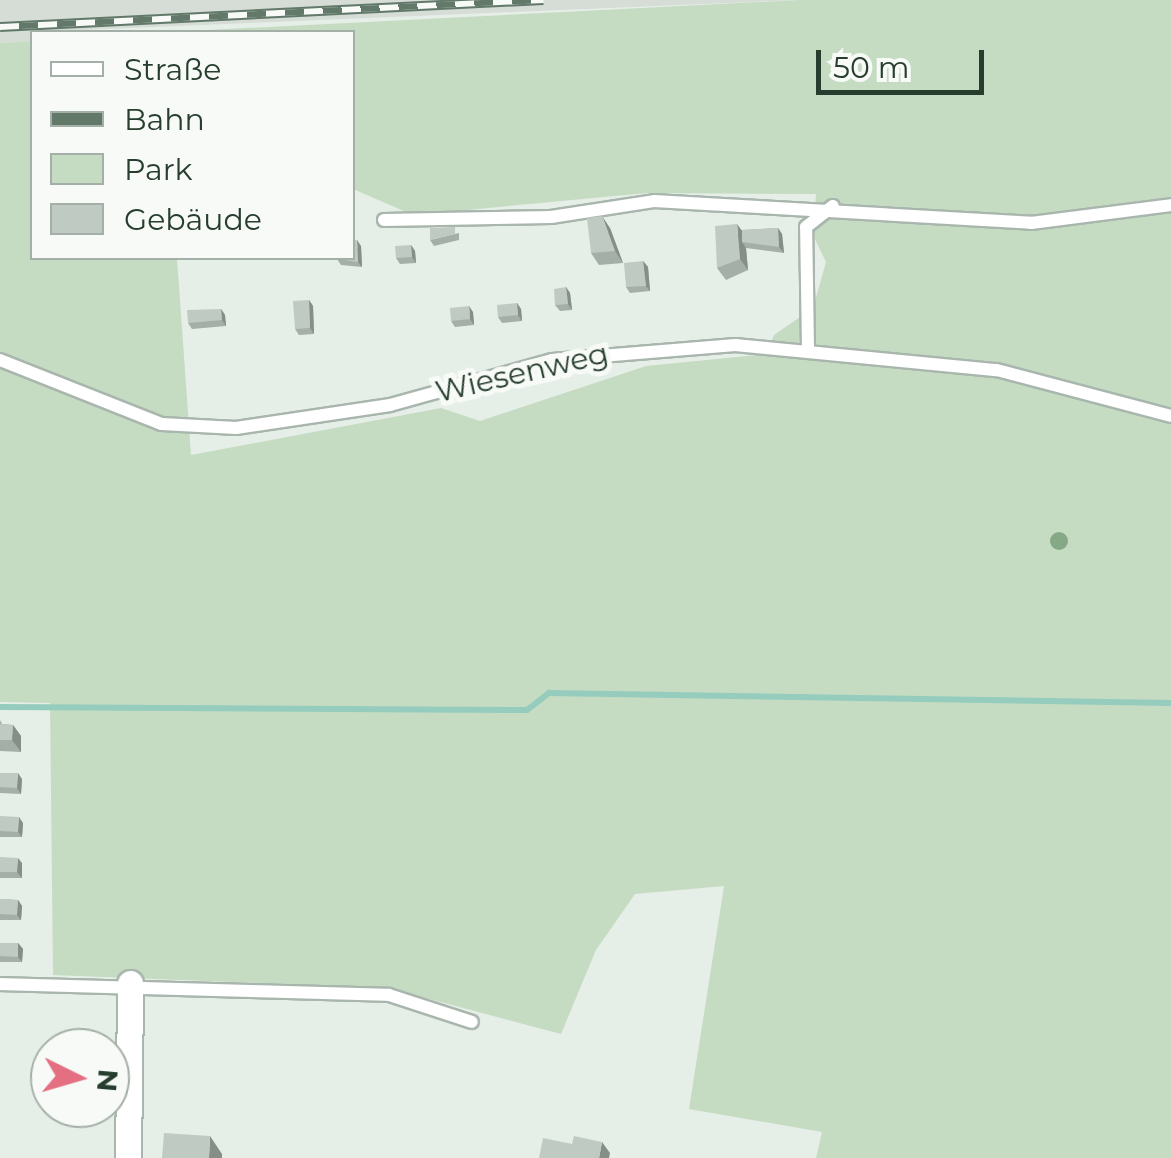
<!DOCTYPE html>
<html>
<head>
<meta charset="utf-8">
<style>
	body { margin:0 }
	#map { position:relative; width:1171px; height:1158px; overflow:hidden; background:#e6eee8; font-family:Montserrat,sans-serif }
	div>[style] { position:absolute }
	.built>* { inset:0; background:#d5ddd6 }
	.green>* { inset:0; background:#c5dcc2 }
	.stream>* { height:6px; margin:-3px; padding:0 3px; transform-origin:3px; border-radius:3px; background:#95ccbe }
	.roads { filter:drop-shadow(2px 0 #a9b6ad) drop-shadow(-2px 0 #a9b6ad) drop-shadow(0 2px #a9b6ad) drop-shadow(0 -2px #a9b6ad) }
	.service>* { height:12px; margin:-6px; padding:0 6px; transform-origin:6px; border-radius:6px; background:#fff }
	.minor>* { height:25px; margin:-12.5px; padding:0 12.5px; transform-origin:12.5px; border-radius:12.5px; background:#fff }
	.rail>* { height:10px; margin-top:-5px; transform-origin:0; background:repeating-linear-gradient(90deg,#f7faf7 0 19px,#62796a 0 38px); box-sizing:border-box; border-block:2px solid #62796a }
	.trees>* { width:18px; height:18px; margin:-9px; border-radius:50%; background:#85a986 }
	.wall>* { inset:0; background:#a4afa7 }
	.shaded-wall>* { inset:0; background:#868e88 }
	.building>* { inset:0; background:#bfcbc2 }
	span { translate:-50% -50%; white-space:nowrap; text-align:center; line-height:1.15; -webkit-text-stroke:10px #f7faf7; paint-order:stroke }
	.street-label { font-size:30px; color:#273e2f }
	.legend { position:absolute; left:30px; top:30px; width:325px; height:230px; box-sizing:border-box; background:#f7faf7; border:2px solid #a4afa7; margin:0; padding:12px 18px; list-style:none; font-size:30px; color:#273e2f }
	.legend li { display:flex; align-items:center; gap:20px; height:50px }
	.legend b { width:50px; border:2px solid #a4afa7 }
	.north { position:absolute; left:30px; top:1028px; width:100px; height:100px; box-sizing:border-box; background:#f7faf7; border:2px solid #a4afa7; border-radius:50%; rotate:95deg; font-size:28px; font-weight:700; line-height:40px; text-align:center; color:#273e2f }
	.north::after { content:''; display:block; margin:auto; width:35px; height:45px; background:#e36f81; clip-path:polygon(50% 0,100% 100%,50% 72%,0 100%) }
	.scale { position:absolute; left:816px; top:50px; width:168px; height:45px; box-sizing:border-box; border:5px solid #273e2f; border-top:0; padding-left:12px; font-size:30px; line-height:35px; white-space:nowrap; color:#273e2f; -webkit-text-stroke:8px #f7faf7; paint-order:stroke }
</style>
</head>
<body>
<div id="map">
	<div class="built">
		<i style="clip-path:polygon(0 0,800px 0,32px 32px,32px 41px,0 43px)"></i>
	</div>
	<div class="green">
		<i style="clip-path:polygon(800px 0,1171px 0,1171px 1158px,816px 1158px,822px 1132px,689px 1109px,724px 886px,635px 894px,596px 950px,561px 1034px,388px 988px,53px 975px,50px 703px,0 702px,0 43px,32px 41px,32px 258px,177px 258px,191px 455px,441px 408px,480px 421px,646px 366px,767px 354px,774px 335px,813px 308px,826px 262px,813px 235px,816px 194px,647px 193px,413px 215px,353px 189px,352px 32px,169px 32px)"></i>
	</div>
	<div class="stream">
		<i style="left:0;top:707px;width:527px;rotate:0.33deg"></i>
		<i style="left:527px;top:710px;width:28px;rotate:-38deg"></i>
		<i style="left:549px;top:693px;width:622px;rotate:0.92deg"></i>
	</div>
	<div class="roads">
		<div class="service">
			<i style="left:384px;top:220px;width:167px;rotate:-1deg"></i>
			<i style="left:551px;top:217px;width:104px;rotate:-8.8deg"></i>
			<i style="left:654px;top:201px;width:378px;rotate:3.3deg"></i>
			<i style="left:1031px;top:223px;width:141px;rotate:-7.3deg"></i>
			<i style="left:808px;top:348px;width:121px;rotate:-90.9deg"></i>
			<i style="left:806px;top:227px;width:34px;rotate:-38deg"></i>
			<i style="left:0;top:360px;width:174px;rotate:21.6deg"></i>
			<i style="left:162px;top:424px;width:74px;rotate:3.1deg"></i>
			<i style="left:236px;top:428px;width:156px;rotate:-8.5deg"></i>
			<i style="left:390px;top:405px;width:168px;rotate:-15.5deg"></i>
			<i style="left:552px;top:360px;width:184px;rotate:-4.7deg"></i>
			<i style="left:735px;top:345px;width:263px;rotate:5.5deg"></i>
			<i style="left:997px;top:370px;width:180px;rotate:14.8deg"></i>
			<i style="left:0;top:984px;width:389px;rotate:1.6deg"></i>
			<i style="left:389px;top:995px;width:87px;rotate:18deg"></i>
		</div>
		<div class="minor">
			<i style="left:128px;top:1158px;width:175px;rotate:-89.3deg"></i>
		</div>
	</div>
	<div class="rail">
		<i style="left:0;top:27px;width:544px;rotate:-2.85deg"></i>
	</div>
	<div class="trees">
		<i style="left:1059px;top:541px"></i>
	</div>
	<div class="wall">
		<i style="clip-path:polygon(610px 228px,623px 263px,599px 265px,591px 253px)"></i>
		<i style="clip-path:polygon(778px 228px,782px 234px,784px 253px,746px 248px,748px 270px,726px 280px,717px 268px,742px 230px)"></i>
		<i style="clip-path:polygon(459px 233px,459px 240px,434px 246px,430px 240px)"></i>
		<i style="clip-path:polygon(411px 245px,415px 251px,416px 263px,400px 264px,396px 258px)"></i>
		<i style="clip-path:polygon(361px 246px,362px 267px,341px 265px,337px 259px)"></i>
		<i style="clip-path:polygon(643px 261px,648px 267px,650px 291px,630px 293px,626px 287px)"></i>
		<i style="clip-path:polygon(566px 287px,570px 293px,572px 310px,560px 311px,555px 305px)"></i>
		<i style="clip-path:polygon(309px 300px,313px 306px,314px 334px,299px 335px,295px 329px)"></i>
		<i style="clip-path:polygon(517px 303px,521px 309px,522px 321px,502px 323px,498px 317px)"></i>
		<i style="clip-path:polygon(221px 309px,225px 315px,226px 326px,192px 329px,188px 323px)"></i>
		<i style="clip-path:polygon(473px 312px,474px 325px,455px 327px,451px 321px)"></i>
		<i style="clip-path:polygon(0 720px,2px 724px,13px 725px,21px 736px,21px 752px,0 751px)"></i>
		<i style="clip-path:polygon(0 773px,22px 779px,21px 794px,0 793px)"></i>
		<i style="clip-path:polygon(0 816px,23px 823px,22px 837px,0 837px)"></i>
		<i style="clip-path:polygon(0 857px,22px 863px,22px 878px,0 878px)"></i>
		<i style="clip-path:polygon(0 899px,18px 900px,22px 906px,21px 920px,0 920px)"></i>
		<i style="clip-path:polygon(0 943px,18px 943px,23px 949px,22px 962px,0 962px)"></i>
	</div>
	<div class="shaded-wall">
		<i style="clip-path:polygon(602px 216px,610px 228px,623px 263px,615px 251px)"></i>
		<i style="clip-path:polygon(737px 224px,746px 236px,742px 242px,746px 248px,748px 270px,740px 259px)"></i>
		<i style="clip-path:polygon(778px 228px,782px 234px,784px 253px,779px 247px)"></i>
		<i style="clip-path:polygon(357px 240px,361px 246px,362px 267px,358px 262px)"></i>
		<i style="clip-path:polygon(411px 245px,415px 251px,416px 263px,412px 257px)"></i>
		<i style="clip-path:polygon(643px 261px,648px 267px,650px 291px,646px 286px)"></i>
		<i style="clip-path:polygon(566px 287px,570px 293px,572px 310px,568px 304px)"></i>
		<i style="clip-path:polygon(309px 300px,313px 306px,314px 334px,310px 328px)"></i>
		<i style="clip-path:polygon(517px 303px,521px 309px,522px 321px,518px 315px)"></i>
		<i style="clip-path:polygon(469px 306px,473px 312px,474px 325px,470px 319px)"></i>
		<i style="clip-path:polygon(221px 309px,225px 315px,226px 326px,222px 320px)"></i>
		<i style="clip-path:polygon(13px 725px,21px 736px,21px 752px,12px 740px)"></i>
		<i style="clip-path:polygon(18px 773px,22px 779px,21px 794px,17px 788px)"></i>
		<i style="clip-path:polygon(19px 817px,23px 823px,22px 837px,18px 832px)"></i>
		<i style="clip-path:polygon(18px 858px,22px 863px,22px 878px,17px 872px)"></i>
		<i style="clip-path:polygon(18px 900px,22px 906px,21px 920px,17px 915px)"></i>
		<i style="clip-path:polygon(18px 943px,23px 949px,22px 962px,18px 957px)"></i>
		<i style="clip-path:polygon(210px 1136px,222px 1154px,222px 1158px,209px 1158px)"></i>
		<i style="clip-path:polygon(602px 1142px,610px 1153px,609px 1158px,599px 1158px)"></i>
	</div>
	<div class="building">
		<i style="clip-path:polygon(602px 216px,615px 251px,591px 253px,587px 218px)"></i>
		<i style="clip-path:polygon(737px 224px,740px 259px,717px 268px,715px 226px)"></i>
		<i style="clip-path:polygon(455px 227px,455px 234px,430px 240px,430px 228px)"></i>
		<i style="clip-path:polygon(778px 228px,779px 247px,742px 242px,742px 230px)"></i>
		<i style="clip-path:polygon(352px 240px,357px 240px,358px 262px,337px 259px,337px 258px,352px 258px)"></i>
		<i style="clip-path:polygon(411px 245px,412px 257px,396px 258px,395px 246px)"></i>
		<i style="clip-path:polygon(643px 261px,646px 286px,626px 287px,624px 263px)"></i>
		<i style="clip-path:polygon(566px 287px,568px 304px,555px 305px,554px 289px)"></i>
		<i style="clip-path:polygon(309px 300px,310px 328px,295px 329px,293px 301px)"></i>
		<i style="clip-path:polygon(517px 303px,518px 315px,498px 317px,497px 305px)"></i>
		<i style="clip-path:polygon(469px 306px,470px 319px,451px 321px,450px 308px)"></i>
		<i style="clip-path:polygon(221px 309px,222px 320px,188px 323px,187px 310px)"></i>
		<i style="clip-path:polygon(0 724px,13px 725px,12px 740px,0 740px)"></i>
		<i style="clip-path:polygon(0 773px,18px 773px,17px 788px,0 787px)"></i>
		<i style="clip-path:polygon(0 816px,19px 817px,18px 832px,0 831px)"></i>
		<i style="clip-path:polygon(0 857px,18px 858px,17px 872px,0 872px)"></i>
		<i style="clip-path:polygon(0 899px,18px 900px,17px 915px,0 914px)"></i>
		<i style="clip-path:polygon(0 943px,18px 943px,18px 957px,0 956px)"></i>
		<i style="clip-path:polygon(164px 1133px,210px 1136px,209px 1158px,162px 1158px)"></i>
		<i style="clip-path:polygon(574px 1136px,602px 1142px,599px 1158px,539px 1158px,543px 1138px,572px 1144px)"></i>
	</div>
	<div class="street-label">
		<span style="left:522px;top:373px;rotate:-13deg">Wiesenweg</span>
	</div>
	<ul class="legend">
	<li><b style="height:12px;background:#fff"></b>Straße</li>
	<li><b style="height:12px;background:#62796a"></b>Bahn</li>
	<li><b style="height:28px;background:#c5dcc2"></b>Park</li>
	<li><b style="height:28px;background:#bfcbc2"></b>Gebäude</li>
	</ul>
	<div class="north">N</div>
	<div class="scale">50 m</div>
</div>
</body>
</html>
